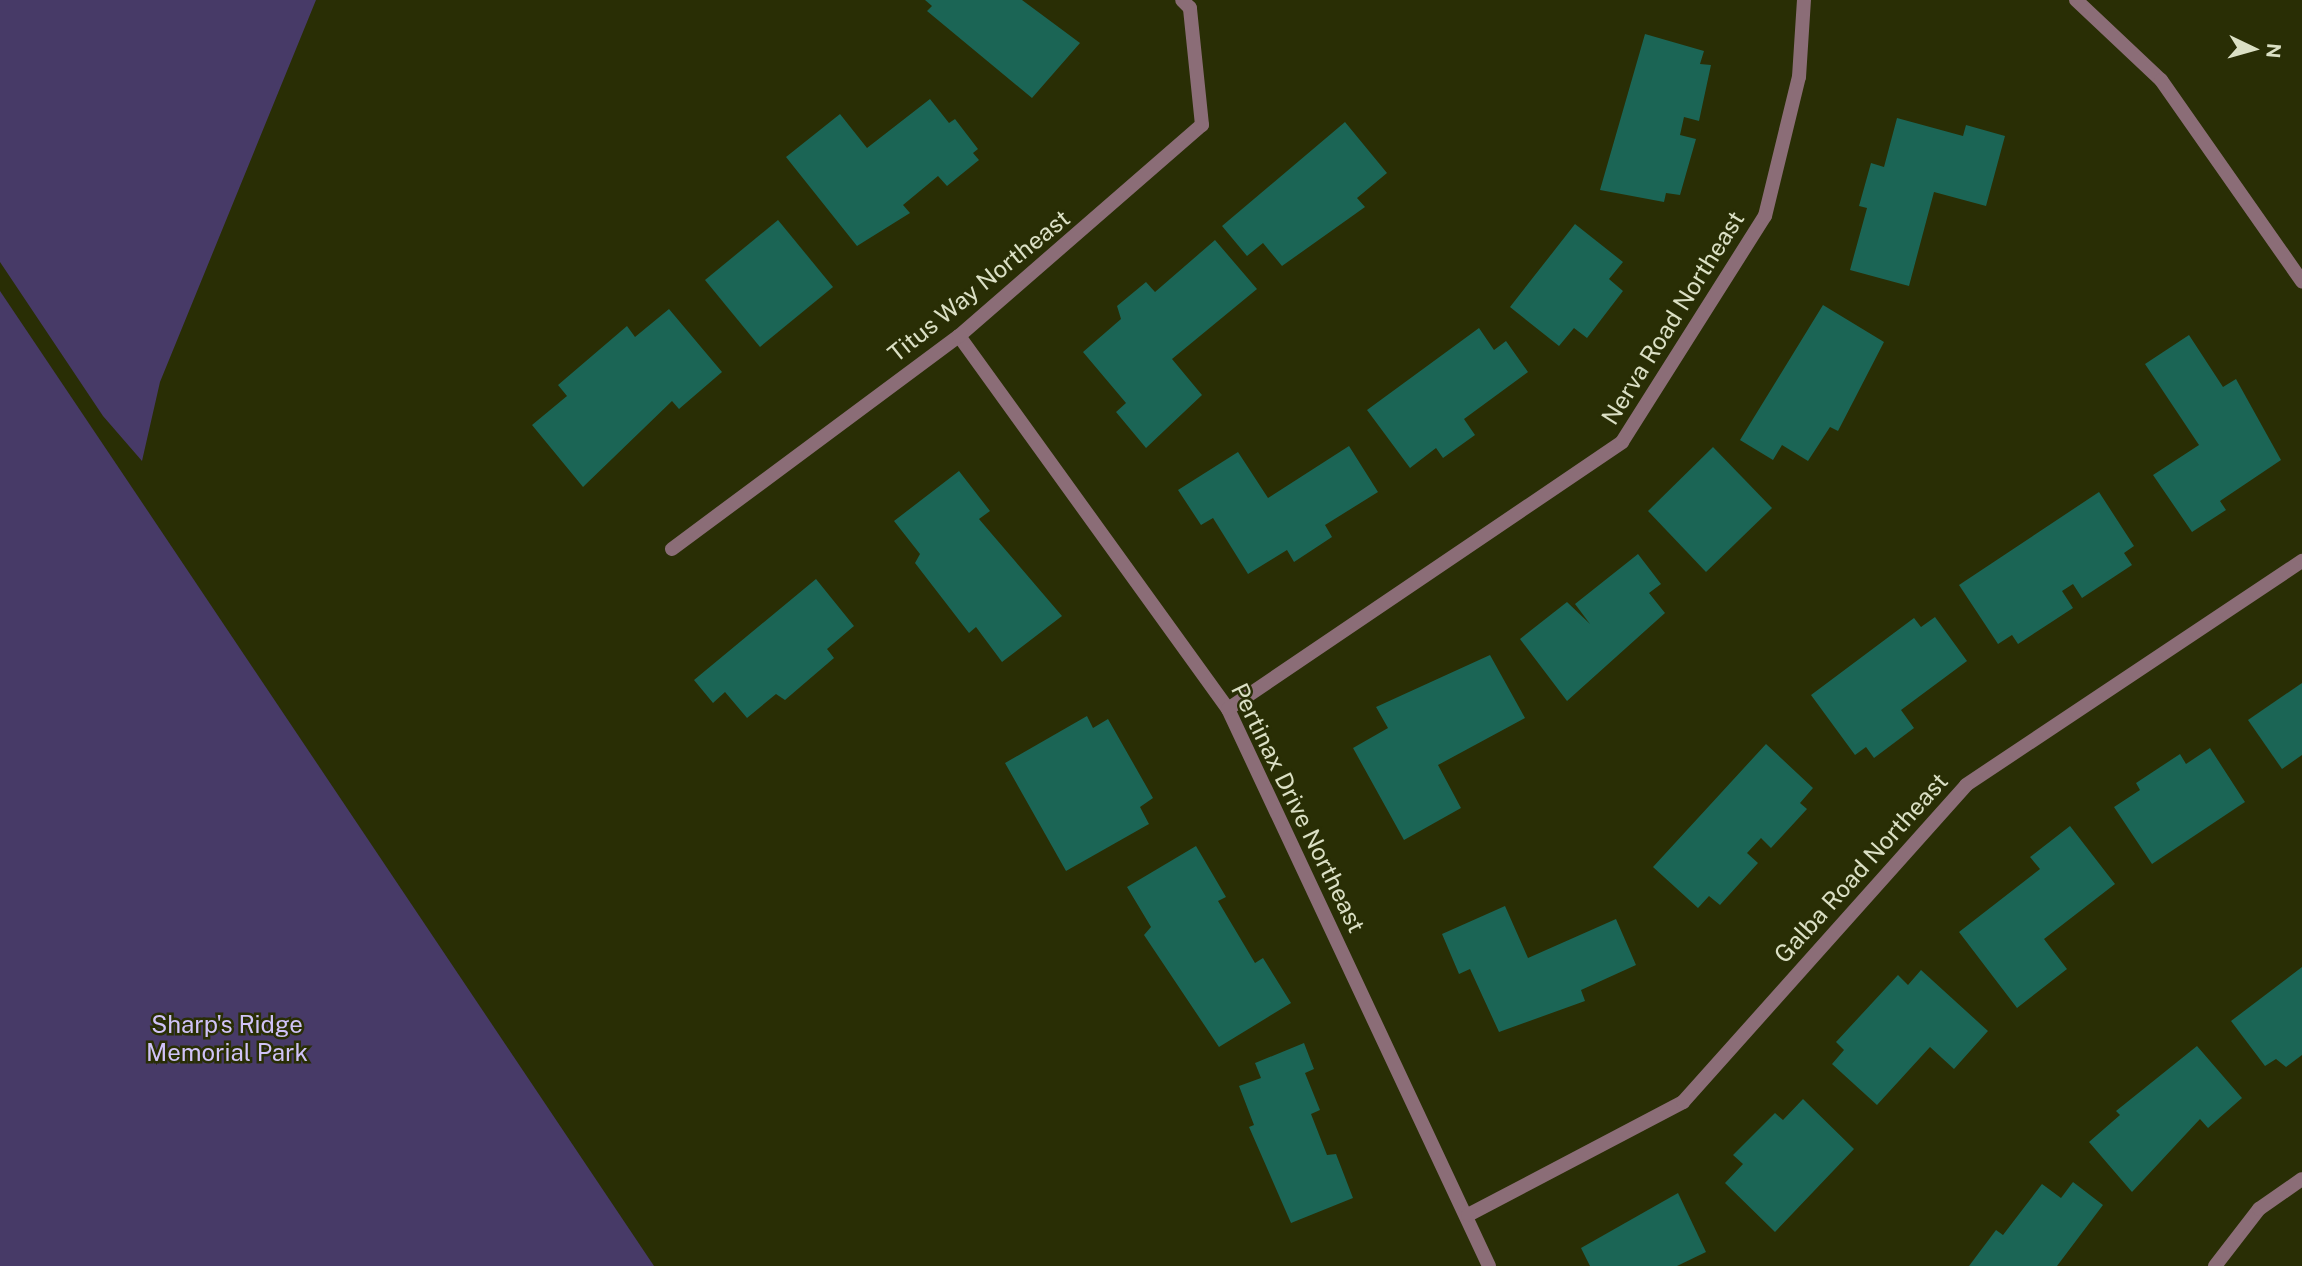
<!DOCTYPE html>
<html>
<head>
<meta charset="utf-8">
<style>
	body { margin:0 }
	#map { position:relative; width:2302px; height:1266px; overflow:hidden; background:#292e05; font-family:"Public Sans",sans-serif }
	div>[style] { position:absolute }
	.green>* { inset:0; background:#473a67 }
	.building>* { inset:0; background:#1b6555 }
	.street>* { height:14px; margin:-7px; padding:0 7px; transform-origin:7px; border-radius:7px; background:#8b6d77 }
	span { translate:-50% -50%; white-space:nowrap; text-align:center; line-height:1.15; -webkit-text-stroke:5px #292e05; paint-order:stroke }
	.street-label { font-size:24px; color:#dbe0c5 }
	.park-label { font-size:24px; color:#d0c3f8 }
	.north { position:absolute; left:2218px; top:14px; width:70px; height:70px; -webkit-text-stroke:5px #292e05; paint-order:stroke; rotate:95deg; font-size:19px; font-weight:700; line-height:28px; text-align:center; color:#dbe0c5 }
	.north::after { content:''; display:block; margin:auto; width:24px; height:32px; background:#dbe0c5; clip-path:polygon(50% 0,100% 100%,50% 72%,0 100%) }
</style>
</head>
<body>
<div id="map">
	<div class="green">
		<i style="clip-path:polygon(0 0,316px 0,160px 382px,142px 461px,103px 416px,0 262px)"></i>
		<i style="clip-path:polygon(0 291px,135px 492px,654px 1266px,0 1266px)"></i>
	</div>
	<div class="building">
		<i style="clip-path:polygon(925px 0,1022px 0,1080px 43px,1032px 98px,927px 11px,932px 6px)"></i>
		<i style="clip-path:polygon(1645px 34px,1704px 51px,1700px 64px,1711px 65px,1699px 121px,1684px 117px,1680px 135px,1696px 139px,1680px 195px,1666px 193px,1664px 202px,1600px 190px)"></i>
		<i style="clip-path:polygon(930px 99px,949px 123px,955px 119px,978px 149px,973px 153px,979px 160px,947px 186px,938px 176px,903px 205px,910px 213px,857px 246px,786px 157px,840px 114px,867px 148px)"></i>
		<i style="clip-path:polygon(1897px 118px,1963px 136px,1966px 125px,2005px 136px,1986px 206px,1934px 192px,1909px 286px,1850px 270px,1867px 208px,1859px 206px,1871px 163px,1884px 167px)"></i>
		<i style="clip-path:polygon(1345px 122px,1387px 173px,1357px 198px,1365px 207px,1282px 266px,1263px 243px,1247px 256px,1222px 226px)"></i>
		<i style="clip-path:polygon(778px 220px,833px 287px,760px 347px,705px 280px)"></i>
		<i style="clip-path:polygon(1575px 224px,1623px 262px,1609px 279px,1623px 291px,1587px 338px,1574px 328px,1559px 346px,1510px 307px)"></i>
		<i style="clip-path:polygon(1215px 240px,1257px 289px,1172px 359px,1202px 395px,1146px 448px,1116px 412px,1126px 403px,1083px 352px,1121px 319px,1117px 306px,1146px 282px,1155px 292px)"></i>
		<i style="clip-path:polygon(1823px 305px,1884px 342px,1838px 431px,1830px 427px,1808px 461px,1782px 445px,1773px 460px,1740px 440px)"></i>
		<i style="clip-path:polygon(669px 309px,722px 372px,679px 409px,672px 401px,583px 487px,532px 425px,567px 396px,558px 385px,627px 326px,635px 337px)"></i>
		<i style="clip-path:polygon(1479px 328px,1494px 350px,1506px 341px,1528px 372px,1464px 419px,1475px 435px,1443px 458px,1436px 448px,1410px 468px,1367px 410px)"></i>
		<i style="clip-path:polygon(2189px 335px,2223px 387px,2236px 379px,2281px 460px,2220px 501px,2226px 510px,2192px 532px,2153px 475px,2199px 445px,2145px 364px)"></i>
		<i style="clip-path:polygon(1349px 446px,1378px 492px,1325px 525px,1332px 537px,1294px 562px,1287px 550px,1248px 574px,1213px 518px,1201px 525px,1178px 490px,1238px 452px,1268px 498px)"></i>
		<i style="clip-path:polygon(1713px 447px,1772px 508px,1706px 572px,1648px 511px)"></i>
		<i style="clip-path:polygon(959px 471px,990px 511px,979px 519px,1062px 616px,1002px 662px,976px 627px,969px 633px,915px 563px,920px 554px,894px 521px)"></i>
		<i style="clip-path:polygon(2099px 492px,2134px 546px,2124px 553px,2132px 565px,2082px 598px,2073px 584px,2062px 591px,2073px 608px,2018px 644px,2012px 635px,1998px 644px,1959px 585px)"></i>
		<i style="clip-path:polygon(1638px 554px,1661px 584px,1649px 593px,1665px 613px,1567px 701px,1520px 639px,1567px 602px,1590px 624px,1575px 604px)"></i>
		<i style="clip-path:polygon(816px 579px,854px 626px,827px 649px,834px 658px,785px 700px,776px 694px,747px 718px,725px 692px,713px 703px,694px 680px)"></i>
		<i style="clip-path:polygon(1935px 617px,1967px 661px,1901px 710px,1914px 728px,1874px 758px,1866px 747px,1855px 755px,1811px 695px,1914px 618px,1921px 627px)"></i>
		<i style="clip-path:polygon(1490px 655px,1525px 718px,1438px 765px,1461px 808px,1404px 840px,1353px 748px,1388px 728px,1376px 707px)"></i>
		<i style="clip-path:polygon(2302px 683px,2302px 755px,2282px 769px,2248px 720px)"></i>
		<i style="clip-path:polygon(1087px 716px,1093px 728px,1108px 719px,1153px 798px,1140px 807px,1149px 824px,1066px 871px,1005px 763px)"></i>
		<i style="clip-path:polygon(1766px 744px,1813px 788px,1800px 803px,1807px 809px,1771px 848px,1761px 838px,1747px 853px,1758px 863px,1720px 905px,1709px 896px,1698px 908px,1653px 867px)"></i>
		<i style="clip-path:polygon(2210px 748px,2245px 802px,2152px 864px,2114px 807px,2140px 790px,2136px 783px,2180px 754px,2186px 764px)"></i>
		<i style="clip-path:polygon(2070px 826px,2115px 884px,2044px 939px,2067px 969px,2017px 1008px,1959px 932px,2040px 869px,2030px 857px)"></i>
		<i style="clip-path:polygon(1196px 846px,1226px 897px,1218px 901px,1255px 963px,1263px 958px,1291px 1003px,1219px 1047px,1144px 935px,1151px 927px,1127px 887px)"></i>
		<i style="clip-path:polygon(1505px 906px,1528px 958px,1616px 919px,1636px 965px,1581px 990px,1585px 1001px,1499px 1032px,1470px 969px,1459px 974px,1442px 934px)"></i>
		<i style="clip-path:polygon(2302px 967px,2302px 1055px,2286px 1067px,2276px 1059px,2265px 1066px,2231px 1021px)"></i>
		<i style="clip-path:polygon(1921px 970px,1988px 1031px,1954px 1069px,1930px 1047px,1877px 1105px,1832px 1064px,1844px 1050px,1836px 1042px,1898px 975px,1908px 985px)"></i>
		<i style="clip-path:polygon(1304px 1043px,1314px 1069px,1305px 1073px,1320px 1110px,1311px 1114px,1327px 1155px,1336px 1154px,1353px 1198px,1291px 1223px,1249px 1127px,1254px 1125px,1239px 1086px,1261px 1078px,1255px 1063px)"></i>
		<i style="clip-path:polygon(2197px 1046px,2242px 1098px,2208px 1128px,2200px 1119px,2132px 1192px,2089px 1142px,2120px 1115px,2116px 1111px)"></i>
		<i style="clip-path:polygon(1803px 1099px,1854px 1149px,1775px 1232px,1725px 1183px,1743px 1164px,1733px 1155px,1775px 1113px,1783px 1120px)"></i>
		<i style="clip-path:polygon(2073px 1182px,2103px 1205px,2057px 1266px,1969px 1266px,1996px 1230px,2003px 1235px,2042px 1184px,2061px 1198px)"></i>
		<i style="clip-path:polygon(1678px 1193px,1706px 1252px,1677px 1266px,1590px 1266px,1581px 1248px)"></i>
	</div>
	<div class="street">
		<i style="left:2076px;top:0;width:117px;rotate:43.3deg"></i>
		<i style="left:2161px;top:80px;width:246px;rotate:55deg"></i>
		<i style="left:959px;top:336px;width:460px;rotate:54.2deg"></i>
		<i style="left:1228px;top:709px;width:615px;rotate:64.89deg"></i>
		<i style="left:672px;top:549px;width:357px;rotate:-36.6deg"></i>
		<i style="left:959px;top:336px;width:322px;rotate:-41deg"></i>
		<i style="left:1202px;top:125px;width:118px;rotate:-95.9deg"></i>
		<i style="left:1190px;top:8px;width:11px;rotate:-135deg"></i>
		<i style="left:1228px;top:709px;width:476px;rotate:-34.1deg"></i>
		<i style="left:1622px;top:442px;width:267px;rotate:-57.7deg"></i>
		<i style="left:1765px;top:216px;width:143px;rotate:-76.3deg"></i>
		<i style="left:1799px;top:77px;width:77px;rotate:-86.3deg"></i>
		<i style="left:1468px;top:1215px;width:243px;rotate:-27.7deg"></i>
		<i style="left:1683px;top:1102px;width:425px;rotate:-48.2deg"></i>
		<i style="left:1966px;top:785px;width:404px;rotate:-33.7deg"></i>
		<i style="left:2215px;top:1266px;width:72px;rotate:-52.3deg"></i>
		<i style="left:2259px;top:1209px;width:52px;rotate:-34.9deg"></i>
	</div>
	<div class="street-label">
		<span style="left:979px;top:286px;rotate:-39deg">Titus Way Northeast</span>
		<span style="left:1673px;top:318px;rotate:-58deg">Nerva Road Northeast</span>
		<span style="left:1298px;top:808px;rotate:64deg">Pertinax Drive Northeast</span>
		<span style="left:1861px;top:868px;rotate:-48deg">Galba Road Northeast</span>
	</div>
	<div class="park-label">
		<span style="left:227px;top:1039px">Sharp's Ridge<br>Memorial Park</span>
	</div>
	<div class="north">N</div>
</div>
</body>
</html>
